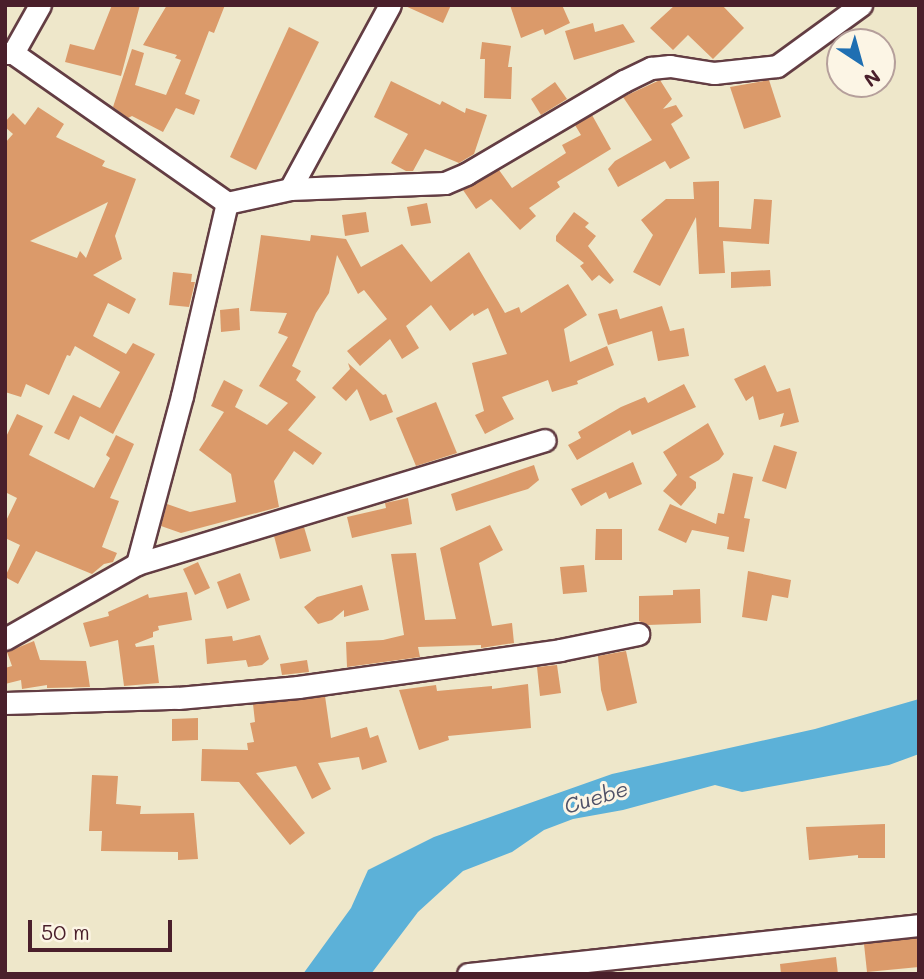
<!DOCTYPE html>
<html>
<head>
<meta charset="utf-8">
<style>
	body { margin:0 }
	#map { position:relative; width:924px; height:979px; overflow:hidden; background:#eee7ca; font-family:Mali,sans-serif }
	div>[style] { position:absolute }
	.water>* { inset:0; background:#5cb1d8 }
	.building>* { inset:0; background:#db9a6a }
	.roads { filter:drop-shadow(2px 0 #633d43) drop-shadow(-2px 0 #633d43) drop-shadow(0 2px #633d43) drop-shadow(0 -2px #633d43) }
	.street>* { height:21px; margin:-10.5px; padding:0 10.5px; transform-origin:10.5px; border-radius:10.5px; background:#fff }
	span { translate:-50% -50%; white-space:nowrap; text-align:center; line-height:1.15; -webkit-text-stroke:6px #fcf5e5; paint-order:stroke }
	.water-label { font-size:21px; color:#505268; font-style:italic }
	.frame { position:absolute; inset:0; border:7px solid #4a1f2b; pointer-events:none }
	.north { position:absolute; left:826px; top:28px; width:70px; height:70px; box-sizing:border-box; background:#fcf5e5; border:2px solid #b59f9b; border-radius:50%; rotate:144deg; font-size:19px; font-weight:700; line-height:28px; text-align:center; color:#4a1f2b }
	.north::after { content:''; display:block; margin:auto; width:24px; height:32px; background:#1f6fb2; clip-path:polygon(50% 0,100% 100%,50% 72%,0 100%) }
	.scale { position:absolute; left:28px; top:920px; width:144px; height:32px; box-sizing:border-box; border:4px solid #4a1f2b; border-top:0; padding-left:9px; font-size:21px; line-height:24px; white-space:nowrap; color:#4a1f2b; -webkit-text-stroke:5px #fcf5e5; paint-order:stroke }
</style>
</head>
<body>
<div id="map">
	<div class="water">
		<i style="clip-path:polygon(919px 699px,919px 754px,889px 765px,742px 792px,715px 785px,623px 810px,573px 819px,544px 830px,512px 852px,463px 871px,418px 912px,371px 974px,303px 974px,351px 908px,368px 870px,434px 837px,612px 774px,815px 729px)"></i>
	</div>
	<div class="building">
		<i style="clip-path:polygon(112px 5px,140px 5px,121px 76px,65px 62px,70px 44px,94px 50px)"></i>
		<i style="clip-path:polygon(167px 5px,225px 5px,214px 33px,209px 31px,185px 94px,200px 100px,194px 115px,176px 108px,163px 132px,132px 116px,128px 118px,113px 107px,132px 49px,144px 53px,135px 85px,166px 95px,181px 60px,175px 58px,177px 55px,143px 45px)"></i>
		<i style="clip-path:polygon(403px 5px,451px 5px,443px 23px)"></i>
		<i style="clip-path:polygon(510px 5px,562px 5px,570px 23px,545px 35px,543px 29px,521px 38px)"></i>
		<i style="clip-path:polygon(675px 5px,722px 5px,744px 28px,713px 59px,688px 35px,673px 50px,650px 28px)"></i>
		<i style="clip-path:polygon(593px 23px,595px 32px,623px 24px,635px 42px,574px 60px,565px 31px)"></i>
		<i style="clip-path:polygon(289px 27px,319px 42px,256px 170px,230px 157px)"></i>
		<i style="clip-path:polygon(482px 42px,511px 46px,508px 67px,512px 67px,511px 99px,484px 98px,485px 59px,480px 59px)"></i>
		<i style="clip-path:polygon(660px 80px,672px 99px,663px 109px,676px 105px,683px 116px,671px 124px,690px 158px,670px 169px,665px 161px,618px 187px,608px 169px,615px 161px,652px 140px,623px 97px)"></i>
		<i style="clip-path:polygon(769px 80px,781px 117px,744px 129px,730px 87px)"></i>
		<i style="clip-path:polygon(391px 81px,440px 105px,442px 101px,465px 113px,466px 108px,487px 115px,474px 154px,459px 163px,425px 149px,413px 171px,406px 171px,391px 163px,408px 134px,374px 117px)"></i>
		<i style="clip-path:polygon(555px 82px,567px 99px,541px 115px,531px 99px)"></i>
		<i style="clip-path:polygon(evenodd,38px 107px,64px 124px,56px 137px,105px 161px,102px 166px,136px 179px,115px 236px,122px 259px,93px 275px,136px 299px,129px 314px,108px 303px,93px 336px,126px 354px,133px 343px,155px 354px,113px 434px,80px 416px,69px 440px,54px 433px,73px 395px,100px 408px,120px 372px,75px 346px,70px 356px,67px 355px,49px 395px,26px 384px,21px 397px,5px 392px,5px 143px,13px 134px,5px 127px,5px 122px,13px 113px,25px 125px,38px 107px,108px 202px,86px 258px,80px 251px,77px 258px,30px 241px,108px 202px)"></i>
		<i style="clip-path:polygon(592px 115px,611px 149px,557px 182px,560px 187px,529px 208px,536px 216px,520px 230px,491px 199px,476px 209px,463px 190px,499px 170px,512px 188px,566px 153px,562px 145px,581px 135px,575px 125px)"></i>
		<i style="clip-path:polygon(719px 181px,719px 227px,751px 229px,754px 199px,772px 200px,769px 244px,723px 241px,725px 273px,699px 274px,696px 217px,660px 286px,633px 272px,653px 235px,641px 220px,666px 199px,694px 199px,693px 182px)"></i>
		<i style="clip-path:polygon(427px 203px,431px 223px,411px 226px,407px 207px)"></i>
		<i style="clip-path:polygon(366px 212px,369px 232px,345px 236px,342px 215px)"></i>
		<i style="clip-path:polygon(574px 212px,589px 223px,585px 227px,596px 236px,588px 246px,614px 280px,610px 284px,599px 275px,592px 281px,580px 266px,584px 263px,556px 241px,556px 236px)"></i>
		<i style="clip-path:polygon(261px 235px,310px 241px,311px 235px,346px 239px,361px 267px,402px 244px,431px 282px,469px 252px,505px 313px,519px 307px,521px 313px,568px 284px,587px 315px,564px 329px,570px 362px,607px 346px,614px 365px,577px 381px,578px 384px,552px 392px,548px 380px,502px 397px,514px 419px,485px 434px,475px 415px,484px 411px,472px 363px,507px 354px,488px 308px,474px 316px,473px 313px,450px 331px,431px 305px,406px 326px,419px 348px,402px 359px,390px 339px,360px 366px,347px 351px,387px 319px,364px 290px,358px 294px,337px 255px,329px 293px,316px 313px,292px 366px,301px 371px,296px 380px,316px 397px,288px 430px,322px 453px,313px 465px,294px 451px,274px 481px,279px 507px,181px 533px,161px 526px,167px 504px,190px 512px,236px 502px,231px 474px,199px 450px,224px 412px,211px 406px,224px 380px,243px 390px,235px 407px,267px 425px,288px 403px,259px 386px,288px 337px,278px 333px,287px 313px,250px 311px)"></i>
		<i style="clip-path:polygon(770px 270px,771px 286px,731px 288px,731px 272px)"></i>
		<i style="clip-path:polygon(173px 272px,192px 274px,191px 282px,195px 282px,189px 307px,169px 305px)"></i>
		<i style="clip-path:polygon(662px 306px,670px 331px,684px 328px,689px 356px,658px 361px,652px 331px,608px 345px,598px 314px,617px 309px,620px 319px)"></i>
		<i style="clip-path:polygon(239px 308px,240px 330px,221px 332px,220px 310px)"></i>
		<i style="clip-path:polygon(348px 363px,383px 395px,386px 394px,393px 412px,370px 421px,357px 389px,346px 401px,332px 388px,350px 369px)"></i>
		<i style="clip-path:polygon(765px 365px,777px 392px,790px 388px,799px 422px,780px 427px,784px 413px,759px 420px,753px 396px,746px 401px,734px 379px)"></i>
		<i style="clip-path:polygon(684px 384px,696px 407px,632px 435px,630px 430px,577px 460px,568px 445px,581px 438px,578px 432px,621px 407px,645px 397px,648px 403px)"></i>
		<i style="clip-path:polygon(436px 402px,457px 453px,416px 466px,396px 418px)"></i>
		<i style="clip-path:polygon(17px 414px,43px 426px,29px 455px,94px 488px,110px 458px,106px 455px,116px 435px,134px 444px,110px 498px,119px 501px,102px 547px,117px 553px,113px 562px,104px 564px,92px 574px,36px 551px,18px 584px,5px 577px,20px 545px,5px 538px,5px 523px,17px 498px,5px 492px,5px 439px)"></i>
		<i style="clip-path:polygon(708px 423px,724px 454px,719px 460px,689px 477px,696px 482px,696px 488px,681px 506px,663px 491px,677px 475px,663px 452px)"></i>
		<i style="clip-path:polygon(774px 445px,797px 452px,786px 489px,762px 481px)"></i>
		<i style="clip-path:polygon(633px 462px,642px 484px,609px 499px,606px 492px,581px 506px,571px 489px)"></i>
		<i style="clip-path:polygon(534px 465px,539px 480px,528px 489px,456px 511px,451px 494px)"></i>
		<i style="clip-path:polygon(733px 473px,753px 477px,744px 518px,750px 519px,744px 552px,727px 549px,729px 537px,692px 530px,686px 543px,658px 530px,670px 504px,716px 524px,718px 513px,724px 514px)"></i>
		<i style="clip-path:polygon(408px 498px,412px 524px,352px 538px,347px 517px,386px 508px,385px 503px)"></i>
		<i style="clip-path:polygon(490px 525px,503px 550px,479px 563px,492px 626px,512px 623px,514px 643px,481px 648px,481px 645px,418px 647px,420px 657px,347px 667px,346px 642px,383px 640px,404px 635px,391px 554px,416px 553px,425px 620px,456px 619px,440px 548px)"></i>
		<i style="clip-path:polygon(304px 527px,311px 551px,280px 559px,274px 536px)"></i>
		<i style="clip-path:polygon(596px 529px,622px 529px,622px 560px,595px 560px)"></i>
		<i style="clip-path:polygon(198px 562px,210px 588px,195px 595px,183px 569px)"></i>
		<i style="clip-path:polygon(584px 565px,587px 592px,563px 594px,560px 567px)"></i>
		<i style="clip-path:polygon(748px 571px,791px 580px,788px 598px,772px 595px,767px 621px,742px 617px)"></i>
		<i style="clip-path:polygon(240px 573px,250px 600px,227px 609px,217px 582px)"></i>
		<i style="clip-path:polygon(362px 585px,369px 610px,344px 617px,344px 610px,332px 620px,318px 624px,304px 607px,317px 597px)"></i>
		<i style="clip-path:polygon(700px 589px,701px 623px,648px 625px,639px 621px,639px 596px,673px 595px,673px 590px)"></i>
		<i style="clip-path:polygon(187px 592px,192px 620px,158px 626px,159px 630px,153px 632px,153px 637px,135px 644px,136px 647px,154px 645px,159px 683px,124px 686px,118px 640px,90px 647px,83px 623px,109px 616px,108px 612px,148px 594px,149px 598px)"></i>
		<i style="clip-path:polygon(260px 635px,269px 659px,262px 665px,248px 667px,246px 660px,207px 664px,205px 639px,232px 636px,233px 641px)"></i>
		<i style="clip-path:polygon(34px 641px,40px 660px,86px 661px,90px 687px,47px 688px,47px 685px,22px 689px,21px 680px,5px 684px,5px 668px,12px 666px,7px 652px)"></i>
		<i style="clip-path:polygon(626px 651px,637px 703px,607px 711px,601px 690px,598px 656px)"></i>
		<i style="clip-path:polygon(307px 660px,309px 672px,282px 675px,280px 664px)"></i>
		<i style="clip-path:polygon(557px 665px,561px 693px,540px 696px,537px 667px)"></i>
		<i style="clip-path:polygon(528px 684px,531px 728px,448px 736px,449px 740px,419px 750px,399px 690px,436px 685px,437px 691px,492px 686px,492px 689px)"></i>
		<i style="clip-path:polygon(325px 696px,331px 738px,367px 727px,370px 738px,378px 735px,387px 762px,362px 770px,359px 757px,318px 763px,331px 789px,312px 799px,296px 766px,256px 773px,305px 833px,290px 845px,239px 782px,201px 781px,202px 749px,248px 750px,247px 743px,254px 742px,250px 723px,255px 722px,253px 704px)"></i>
		<i style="clip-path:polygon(198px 718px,198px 740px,172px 741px,172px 719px)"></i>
		<i style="clip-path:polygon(92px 775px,118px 776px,116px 804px,141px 806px,140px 814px,194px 813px,198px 859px,178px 860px,178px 852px,101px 851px,102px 831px,89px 831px)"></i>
		<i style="clip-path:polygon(885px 824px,885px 858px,858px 858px,858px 855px,809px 860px,806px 827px)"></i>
		<i style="clip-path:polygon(919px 938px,919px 967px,867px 972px,864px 944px)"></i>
		<i style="clip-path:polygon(836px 957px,838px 974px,781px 974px,780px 964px)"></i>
	</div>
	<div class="roads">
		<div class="street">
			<i style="left:5px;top:53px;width:8px"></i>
			<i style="left:13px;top:53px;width:261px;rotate:35deg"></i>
			<i style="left:227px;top:203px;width:65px;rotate:-12.5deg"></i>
			<i style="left:290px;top:189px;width:155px;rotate:-2.2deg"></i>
			<i style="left:445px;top:183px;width:23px;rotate:-23deg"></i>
			<i style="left:466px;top:174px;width:183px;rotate:-30.5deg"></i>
			<i style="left:624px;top:81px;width:30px;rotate:-26deg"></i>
			<i style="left:651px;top:68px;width:19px;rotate:-6deg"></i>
			<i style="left:670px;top:66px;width:45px;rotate:9deg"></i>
			<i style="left:714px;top:73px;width:63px;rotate:-6.3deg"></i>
			<i style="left:777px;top:66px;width:104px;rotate:-36deg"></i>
			<i style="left:13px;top:53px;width:55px;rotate:-60.6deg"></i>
			<i style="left:290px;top:189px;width:209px;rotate:-61.5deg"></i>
			<i style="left:137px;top:564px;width:426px;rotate:-16.9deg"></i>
			<i style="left:5px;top:639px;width:152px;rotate:-29.6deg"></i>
			<i style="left:137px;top:564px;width:174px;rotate:-75deg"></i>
			<i style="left:182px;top:396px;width:198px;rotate:-76.9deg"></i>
			<i style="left:5px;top:703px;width:173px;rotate:-1.7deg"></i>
			<i style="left:178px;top:698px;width:121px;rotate:-5.2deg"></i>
			<i style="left:298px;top:687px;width:265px;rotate:-8deg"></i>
			<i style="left:560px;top:650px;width:80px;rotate:-11.6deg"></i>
			<i style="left:468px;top:974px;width:454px;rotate:-6.2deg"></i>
		</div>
	</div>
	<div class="water-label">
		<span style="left:596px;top:797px;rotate:-17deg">Cuebe</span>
	</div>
	<div class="frame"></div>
	<div class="north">N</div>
	<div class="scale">50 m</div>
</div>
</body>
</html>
